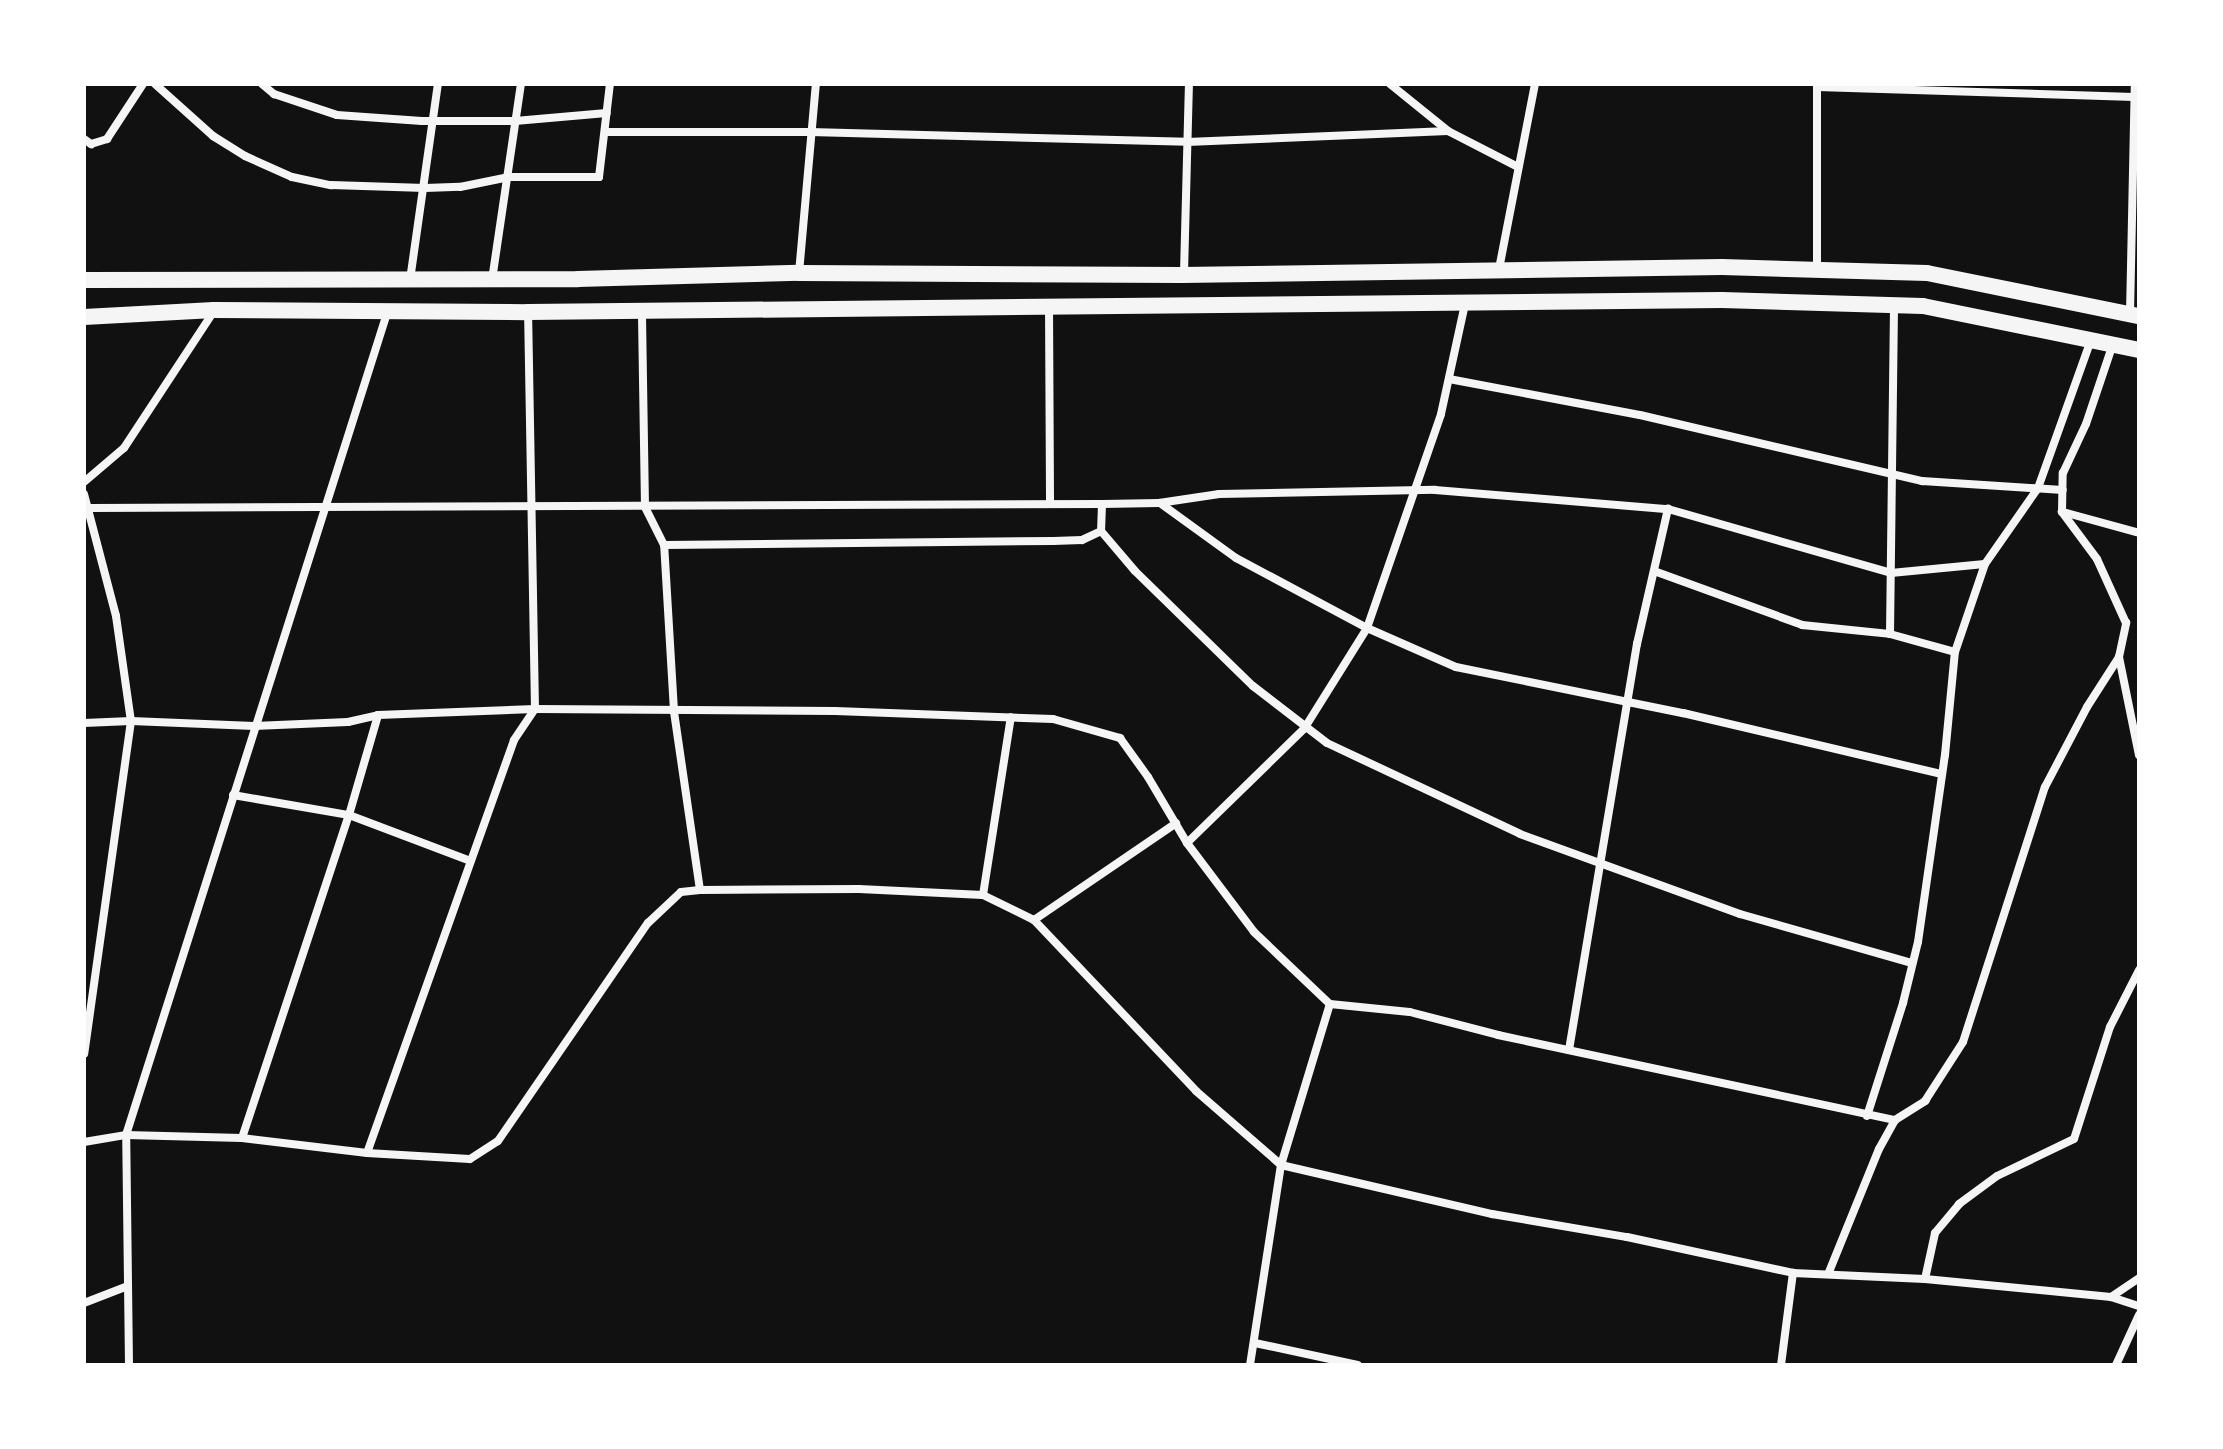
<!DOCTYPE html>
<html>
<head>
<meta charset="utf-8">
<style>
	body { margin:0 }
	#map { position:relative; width:2223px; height:1449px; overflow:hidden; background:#111; font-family:Karla,sans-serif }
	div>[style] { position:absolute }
	.minor>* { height:8px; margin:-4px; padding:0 4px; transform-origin:4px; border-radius:4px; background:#f5f5f5 }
	.secondary>* { height:16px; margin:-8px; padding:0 8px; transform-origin:8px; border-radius:8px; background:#f5f5f5 }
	span { translate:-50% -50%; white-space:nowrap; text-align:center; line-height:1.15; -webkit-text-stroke:8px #fff; paint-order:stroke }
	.frame { position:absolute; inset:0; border:86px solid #fff; pointer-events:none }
</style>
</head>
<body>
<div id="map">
	<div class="minor">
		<i style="left:155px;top:84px;width:78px;rotate:41.9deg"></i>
		<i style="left:213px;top:136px;width:38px;rotate:32deg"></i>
		<i style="left:245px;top:156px;width:51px;rotate:24.1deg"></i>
		<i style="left:292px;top:177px;width:40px;rotate:12deg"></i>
		<i style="left:331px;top:185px;width:94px;rotate:1.8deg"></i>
		<i style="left:425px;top:188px;width:35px;rotate:-2deg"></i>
		<i style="left:460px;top:187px;width:50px;rotate:-11.5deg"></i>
		<i style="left:509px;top:177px;width:90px"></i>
		<i style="left:599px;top:177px;width:94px;rotate:-83.3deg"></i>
		<i style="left:262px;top:84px;width:16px;rotate:40deg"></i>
		<i style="left:274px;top:94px;width:66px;rotate:18.4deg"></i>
		<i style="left:337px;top:115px;width:85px;rotate:4deg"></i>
		<i style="left:422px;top:121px;width:93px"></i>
		<i style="left:515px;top:121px;width:92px;rotate:-5deg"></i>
		<i style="left:1390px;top:84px;width:75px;rotate:39deg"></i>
		<i style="left:1448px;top:131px;width:79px;rotate:27.2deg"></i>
		<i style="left:1817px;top:87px;width:317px;rotate:1.8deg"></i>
		<i style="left:606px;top:132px;width:204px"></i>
		<i style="left:810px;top:132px;width:377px;rotate:1.5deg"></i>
		<i style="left:1187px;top:142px;width:261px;rotate:-2.4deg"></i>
		<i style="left:84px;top:139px;width:9px;rotate:36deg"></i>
		<i style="left:91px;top:144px;width:17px;rotate:-17deg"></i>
		<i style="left:107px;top:139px;width:66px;rotate:-56.8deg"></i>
		<i style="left:1499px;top:269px;width:188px;rotate:-79deg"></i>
		<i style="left:1817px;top:271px;width:186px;rotate:-90deg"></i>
		<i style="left:799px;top:273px;width:190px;rotate:-84.9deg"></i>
		<i style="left:1184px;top:273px;width:189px;rotate:-88.5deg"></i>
		<i style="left:410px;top:280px;width:198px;rotate:-81.9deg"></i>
		<i style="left:492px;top:280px;width:198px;rotate:-81.6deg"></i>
		<i style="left:1049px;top:305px;width:196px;rotate:89.7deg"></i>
		<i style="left:2130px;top:314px;width:230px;rotate:-88.8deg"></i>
		<i style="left:1449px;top:379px;width:194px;rotate:10.7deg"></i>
		<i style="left:1640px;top:415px;width:290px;rotate:13.2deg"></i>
		<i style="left:1922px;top:481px;width:141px;rotate:3.7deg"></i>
		<i style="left:84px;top:482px;width:52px;rotate:-40.4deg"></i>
		<i style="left:124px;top:448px;width:164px;rotate:-56.7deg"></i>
		<i style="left:84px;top:494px;width:126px;rotate:75.3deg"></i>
		<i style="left:116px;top:616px;width:106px;rotate:81.9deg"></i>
		<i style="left:131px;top:721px;width:336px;rotate:98deg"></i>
		<i style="left:1160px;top:503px;width:94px;rotate:35.9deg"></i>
		<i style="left:1236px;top:558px;width:149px;rotate:28.1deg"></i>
		<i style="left:1367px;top:628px;width:97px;rotate:23.7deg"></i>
		<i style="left:1456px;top:667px;width:232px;rotate:11.5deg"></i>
		<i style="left:1683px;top:713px;width:266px;rotate:13.3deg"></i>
		<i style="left:1102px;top:504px;width:57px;rotate:-1deg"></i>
		<i style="left:1159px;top:503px;width:61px;rotate:-8.5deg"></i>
		<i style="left:1219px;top:494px;width:216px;rotate:-1.1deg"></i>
		<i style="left:1435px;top:490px;width:234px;rotate:4.7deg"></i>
		<i style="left:1668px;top:509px;width:232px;rotate:16deg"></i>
		<i style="left:1891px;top:573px;width:94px;rotate:-5.5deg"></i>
		<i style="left:90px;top:508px;width:1012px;rotate:-0.23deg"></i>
		<i style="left:1102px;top:504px;width:27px;rotate:92deg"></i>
		<i style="left:1101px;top:531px;width:52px;rotate:49.6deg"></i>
		<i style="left:1135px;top:571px;width:165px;rotate:44.3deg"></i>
		<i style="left:1253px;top:686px;width:93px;rotate:37.6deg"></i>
		<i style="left:1327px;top:743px;width:213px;rotate:25.2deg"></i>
		<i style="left:1520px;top:834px;width:234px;rotate:20deg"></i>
		<i style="left:1740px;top:914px;width:179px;rotate:15.9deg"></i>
		<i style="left:2063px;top:512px;width:79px;rotate:15.4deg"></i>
		<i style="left:664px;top:545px;width:389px;rotate:-0.6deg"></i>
		<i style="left:1053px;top:541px;width:29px;rotate:-2deg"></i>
		<i style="left:1082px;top:540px;width:21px;rotate:-25deg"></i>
		<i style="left:1654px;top:571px;width:158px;rotate:20deg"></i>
		<i style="left:1802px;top:625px;width:88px;rotate:5.8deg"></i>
		<i style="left:1890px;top:634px;width:67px;rotate:15.5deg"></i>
		<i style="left:1890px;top:634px;width:329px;rotate:-89.3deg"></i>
		<i style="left:2119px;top:657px;width:100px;rotate:78.5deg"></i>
		<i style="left:84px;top:723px;width:47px;rotate:-2.4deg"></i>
		<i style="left:131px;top:721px;width:123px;rotate:2.3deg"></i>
		<i style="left:254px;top:726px;width:94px;rotate:-2.4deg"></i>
		<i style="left:348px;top:722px;width:31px;rotate:-13deg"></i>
		<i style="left:378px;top:715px;width:157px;rotate:-2.2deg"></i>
		<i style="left:535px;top:709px;width:300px;rotate:0.4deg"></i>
		<i style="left:835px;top:711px;width:218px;rotate:2.1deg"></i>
		<i style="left:1053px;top:719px;width:70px;rotate:15.8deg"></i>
		<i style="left:1120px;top:738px;width:48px;rotate:54.3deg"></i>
		<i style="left:1148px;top:777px;width:77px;rotate:59.4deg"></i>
		<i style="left:1187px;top:843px;width:111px;rotate:53deg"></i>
		<i style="left:1254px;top:932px;width:105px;rotate:43.5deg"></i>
		<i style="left:1330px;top:1004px;width:80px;rotate:5.7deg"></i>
		<i style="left:1410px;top:1012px;width:91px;rotate:14.6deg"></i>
		<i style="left:1498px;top:1035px;width:406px;rotate:12.1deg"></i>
		<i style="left:1895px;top:1120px;width:36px;rotate:-32deg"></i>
		<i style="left:1925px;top:1101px;width:70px;rotate:-57.2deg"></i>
		<i style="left:1963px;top:1042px;width:268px;rotate:-72.2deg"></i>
		<i style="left:2045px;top:787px;width:90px;rotate:-62.3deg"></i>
		<i style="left:2087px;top:707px;width:59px;rotate:-57.4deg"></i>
		<i style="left:2119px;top:657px;width:35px;rotate:-78deg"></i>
		<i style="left:2126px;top:623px;width:70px;rotate:-114.4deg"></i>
		<i style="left:2097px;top:559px;width:59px;rotate:-126.7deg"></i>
		<i style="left:2062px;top:512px;width:39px;rotate:-89deg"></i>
		<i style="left:2063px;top:473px;width:54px;rotate:-64.9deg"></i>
		<i style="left:2086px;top:424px;width:84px;rotate:-71.4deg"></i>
		<i style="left:233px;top:795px;width:118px;rotate:9.8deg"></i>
		<i style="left:349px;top:815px;width:130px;rotate:20.7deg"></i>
		<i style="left:1187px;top:843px;width:163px;rotate:-44.3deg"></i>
		<i style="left:1304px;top:729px;width:119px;rotate:-58deg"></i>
		<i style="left:1367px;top:628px;width:226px;rotate:-70.9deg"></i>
		<i style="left:1441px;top:414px;width:113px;rotate:-77.7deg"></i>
		<i style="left:700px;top:890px;width:159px;rotate:-0.4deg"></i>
		<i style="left:859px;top:889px;width:124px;rotate:2.8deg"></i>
		<i style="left:983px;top:895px;width:57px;rotate:26.1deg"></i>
		<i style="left:1034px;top:920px;width:236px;rotate:46.5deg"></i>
		<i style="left:1196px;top:1091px;width:113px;rotate:41deg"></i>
		<i style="left:1281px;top:1165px;width:217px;rotate:13.1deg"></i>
		<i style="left:1492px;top:1214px;width:137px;rotate:9.7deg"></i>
		<i style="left:1627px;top:1237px;width:170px;rotate:12.2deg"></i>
		<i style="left:1793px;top:1273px;width:132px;rotate:2.6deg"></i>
		<i style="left:1925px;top:1279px;width:187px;rotate:5.5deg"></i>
		<i style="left:2111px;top:1297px;width:29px;rotate:18deg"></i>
		<i style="left:983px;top:895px;width:180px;rotate:-81.1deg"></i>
		<i style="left:1034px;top:920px;width:172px;rotate:-34.3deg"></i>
		<i style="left:1569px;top:1050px;width:412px;rotate:-80.5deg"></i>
		<i style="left:1637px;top:644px;width:139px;rotate:-77.1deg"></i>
		<i style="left:1867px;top:1116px;width:119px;rotate:-72.3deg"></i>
		<i style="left:1903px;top:1003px;width:63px;rotate:-76.2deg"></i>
		<i style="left:1918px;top:942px;width:189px;rotate:-81.8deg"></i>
		<i style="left:1945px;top:755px;width:103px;rotate:-84.5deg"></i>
		<i style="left:1955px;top:652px;width:93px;rotate:-71.2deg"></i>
		<i style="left:1985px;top:564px;width:93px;rotate:-55.1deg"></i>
		<i style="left:2038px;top:488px;width:157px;rotate:-70.3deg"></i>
		<i style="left:242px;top:1138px;width:340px;rotate:-71.7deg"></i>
		<i style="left:349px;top:815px;width:104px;rotate:-73.8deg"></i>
		<i style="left:84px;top:1142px;width:43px;rotate:-9.5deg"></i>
		<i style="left:126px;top:1135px;width:116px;rotate:1.5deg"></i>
		<i style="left:242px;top:1138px;width:126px;rotate:6.8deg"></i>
		<i style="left:367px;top:1153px;width:103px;rotate:3.3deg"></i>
		<i style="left:470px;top:1159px;width:33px;rotate:-33deg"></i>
		<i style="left:498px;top:1141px;width:265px;rotate:-55.5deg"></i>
		<i style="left:648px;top:923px;width:45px;rotate:-43.2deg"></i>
		<i style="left:681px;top:892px;width:19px;rotate:-6deg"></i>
		<i style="left:700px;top:890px;width:181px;rotate:-98.3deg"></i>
		<i style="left:674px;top:711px;width:166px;rotate:-93.4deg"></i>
		<i style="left:664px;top:545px;width:42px;rotate:-116.6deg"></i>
		<i style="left:645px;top:507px;width:196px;rotate:-90.9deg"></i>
		<i style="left:367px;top:1153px;width:438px;rotate:-70.4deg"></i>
		<i style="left:514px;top:740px;width:37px;rotate:-56deg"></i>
		<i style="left:535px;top:709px;width:396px;rotate:-91deg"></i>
		<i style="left:1829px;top:1272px;width:133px;rotate:-67.9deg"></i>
		<i style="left:1879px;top:1149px;width:33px;rotate:-61deg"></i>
		<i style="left:1925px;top:1279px;width:47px;rotate:-77.7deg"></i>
		<i style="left:1935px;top:1233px;width:38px;rotate:-50deg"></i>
		<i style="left:1959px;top:1204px;width:47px;rotate:-36.4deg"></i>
		<i style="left:1997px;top:1176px;width:85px;rotate:-25.7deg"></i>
		<i style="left:2074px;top:1139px;width:118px;rotate:-72.2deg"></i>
		<i style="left:2110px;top:1027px;width:64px;rotate:-63deg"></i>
		<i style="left:2111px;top:1297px;width:34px;rotate:-34deg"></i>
		<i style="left:84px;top:1303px;width:47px;rotate:-21.1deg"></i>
		<i style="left:1255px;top:1343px;width:105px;rotate:12.1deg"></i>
		<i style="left:129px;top:1365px;width:230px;rotate:-90.7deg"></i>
		<i style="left:126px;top:1135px;width:866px;rotate:-72.38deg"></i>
		<i style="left:1250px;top:1365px;width:202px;rotate:-81.2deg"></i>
		<i style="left:1281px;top:1165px;width:168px;rotate:-73.1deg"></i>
		<i style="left:1781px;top:1365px;width:93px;rotate:-82.6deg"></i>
		<i style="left:2116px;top:1365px;width:55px;rotate:-65.3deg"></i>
	</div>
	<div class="secondary">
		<i style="left:84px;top:280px;width:494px;rotate:-0.1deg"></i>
		<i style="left:578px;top:279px;width:221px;rotate:-1.6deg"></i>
		<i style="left:799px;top:273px;width:382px;rotate:0.3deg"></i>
		<i style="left:1181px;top:275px;width:541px;rotate:-0.85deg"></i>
		<i style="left:1722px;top:267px;width:205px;rotate:1.7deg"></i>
		<i style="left:1927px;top:273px;width:216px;rotate:11.5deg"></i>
		<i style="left:84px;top:317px;width:130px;rotate:-3.1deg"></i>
		<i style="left:214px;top:310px;width:314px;rotate:0.4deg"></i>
		<i style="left:528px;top:312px;width:1194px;rotate:-0.58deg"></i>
		<i style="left:1722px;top:300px;width:201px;rotate:1.7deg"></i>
		<i style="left:1923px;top:306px;width:220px;rotate:11.5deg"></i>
	</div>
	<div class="frame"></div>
</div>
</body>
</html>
